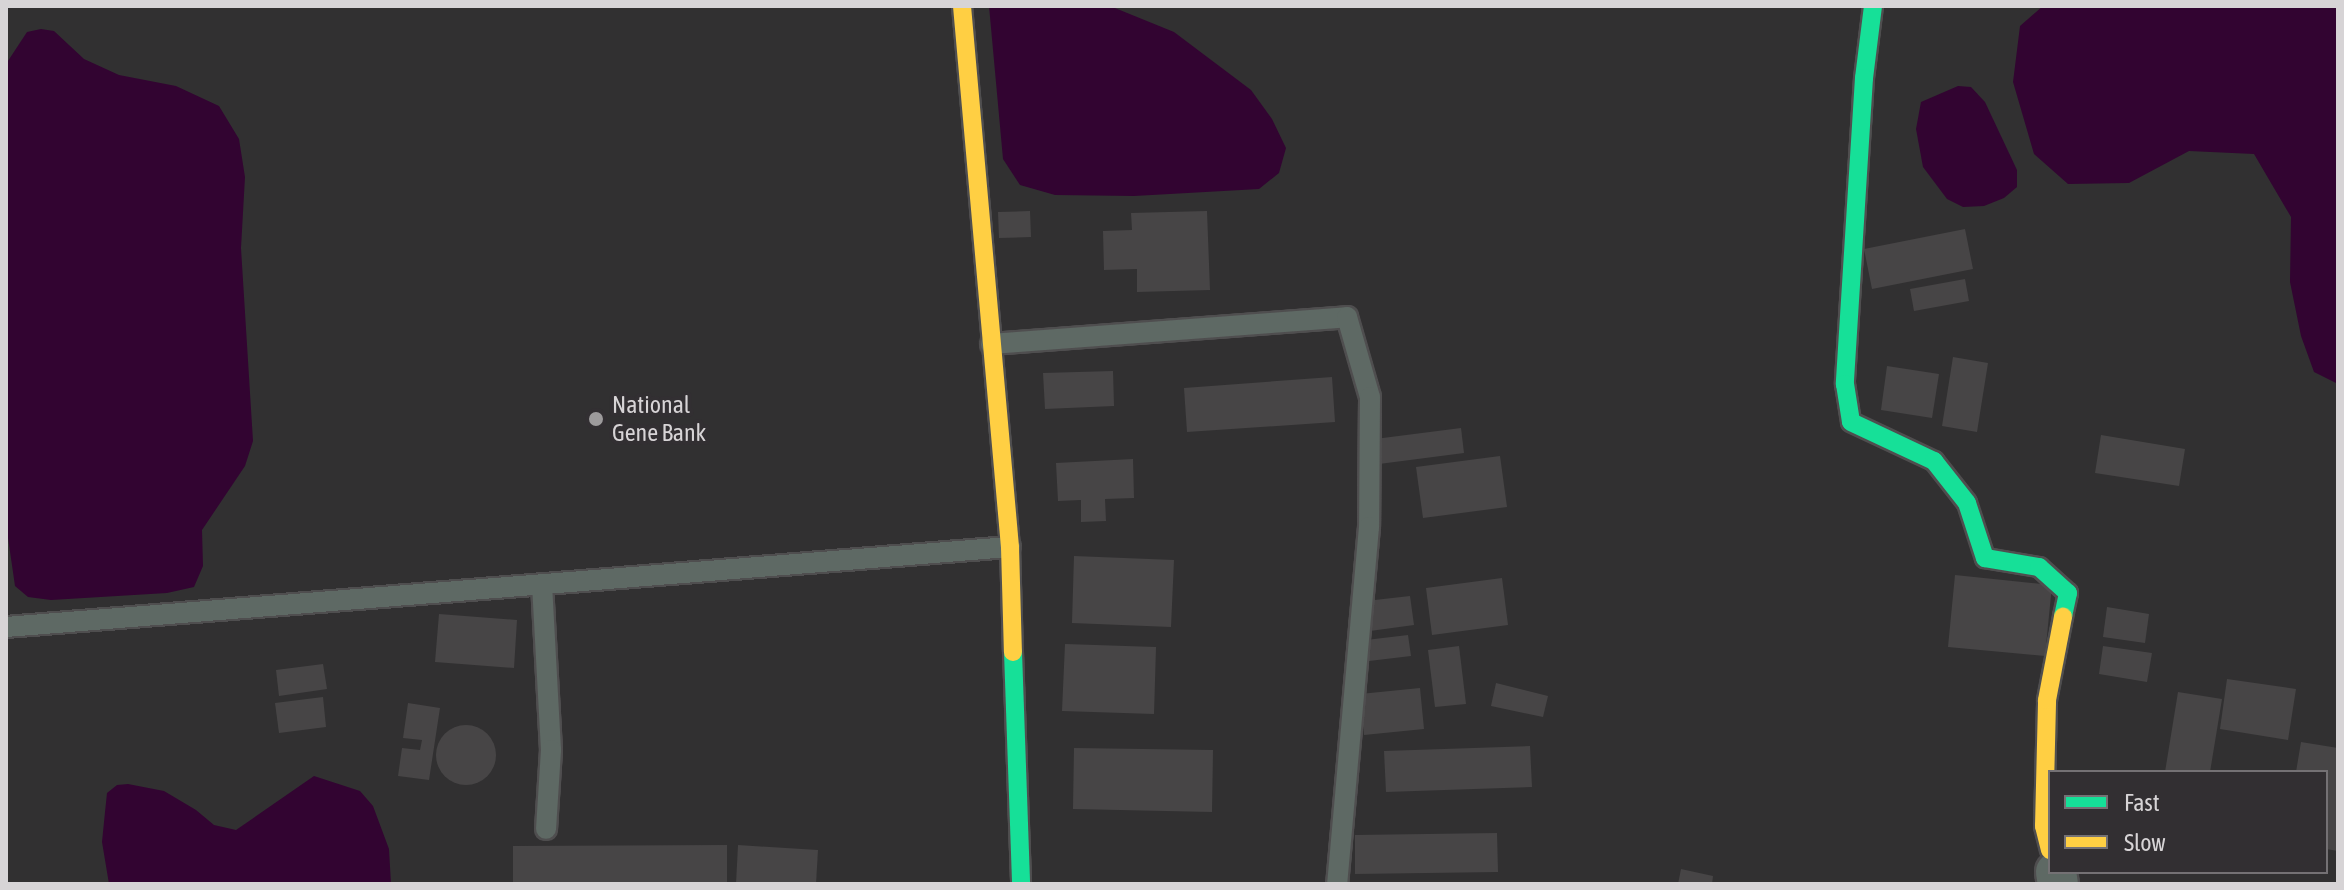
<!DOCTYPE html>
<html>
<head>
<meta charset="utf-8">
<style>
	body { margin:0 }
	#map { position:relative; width:2344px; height:890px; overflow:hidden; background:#313031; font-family:"Asap Condensed",sans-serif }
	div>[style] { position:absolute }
	.water>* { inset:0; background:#320431 }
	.building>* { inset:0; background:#474546 }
	.round { border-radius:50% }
	.roads { filter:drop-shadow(2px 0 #4f4e4f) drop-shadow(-2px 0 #4f4e4f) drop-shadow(0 2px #4f4e4f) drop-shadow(0 -2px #4f4e4f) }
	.lane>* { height:20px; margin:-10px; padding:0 10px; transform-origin:10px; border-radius:10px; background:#5e6964 }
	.street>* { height:40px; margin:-20px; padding:0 20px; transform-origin:20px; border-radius:20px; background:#5e6964 }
	.fast>* { height:18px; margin:-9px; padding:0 9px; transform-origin:9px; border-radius:9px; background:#16e098 }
	.slow>* { height:18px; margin:-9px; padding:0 9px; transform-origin:9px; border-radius:9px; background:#ffcf43 }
	.dots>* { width:22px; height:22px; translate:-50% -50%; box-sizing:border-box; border:4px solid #322f32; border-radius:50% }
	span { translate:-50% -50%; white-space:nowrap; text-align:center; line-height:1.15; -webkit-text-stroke:8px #322f32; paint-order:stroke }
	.poi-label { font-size:24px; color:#d7d4d6 }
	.left { translate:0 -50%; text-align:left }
	.frame { position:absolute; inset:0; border:8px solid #d7d4d6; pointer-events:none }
	.legend { position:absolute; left:2048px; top:770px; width:280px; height:104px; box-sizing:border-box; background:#322f32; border:2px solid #747174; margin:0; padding:10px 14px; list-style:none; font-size:24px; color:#d7d4d6 }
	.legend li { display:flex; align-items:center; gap:16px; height:40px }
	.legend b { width:40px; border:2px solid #747174 }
</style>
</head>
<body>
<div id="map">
	<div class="water">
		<i style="clip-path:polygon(989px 6px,1110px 6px,1174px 32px,1251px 90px,1272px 119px,1286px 148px,1279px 173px,1259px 189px,1134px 196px,1055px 195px,1020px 185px,1003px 159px)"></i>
		<i style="clip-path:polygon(2043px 6px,2338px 6px,2338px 384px,2314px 372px,2301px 336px,2290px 282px,2291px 217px,2254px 154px,2189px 151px,2129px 183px,2068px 184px,2034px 154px,2013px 82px,2020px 26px)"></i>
		<i style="clip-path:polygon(41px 29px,54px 31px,84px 59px,119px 75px,176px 86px,219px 106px,239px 139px,245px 177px,241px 248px,253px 441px,245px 466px,202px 530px,203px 566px,194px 587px,167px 593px,51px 600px,28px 597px,15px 586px,6px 524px,6px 64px,27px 32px)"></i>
		<i style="clip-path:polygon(1958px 86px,1971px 87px,1985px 102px,2017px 170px,2017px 187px,2004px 198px,1984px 206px,1963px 207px,1947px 199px,1923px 167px,1916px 129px,1921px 102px)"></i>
		<i style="clip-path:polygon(314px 776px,360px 791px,373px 806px,389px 849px,391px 884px,109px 884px,102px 842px,105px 812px,107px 793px,117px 785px,128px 784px,164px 791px,196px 810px,214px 825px,236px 830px)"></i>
	</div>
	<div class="building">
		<i style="clip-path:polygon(1030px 211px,1031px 237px,999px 238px,998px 212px)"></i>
		<i style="clip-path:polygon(1207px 211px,1210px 290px,1137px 292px,1137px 269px,1104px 270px,1103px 231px,1132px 230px,1131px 213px)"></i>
		<i style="clip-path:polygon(1965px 229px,1973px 269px,1872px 289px,1864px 249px)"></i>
		<i style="clip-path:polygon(1965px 279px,1969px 301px,1914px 311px,1910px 289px)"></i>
		<i style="clip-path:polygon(1953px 357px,1988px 363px,1977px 432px,1942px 426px)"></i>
		<i style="clip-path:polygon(1887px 366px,1939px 374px,1932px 418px,1881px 410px)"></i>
		<i style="clip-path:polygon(1113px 371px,1114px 406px,1045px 409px,1043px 373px)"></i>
		<i style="clip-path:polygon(1332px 377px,1335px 422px,1187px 432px,1184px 388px)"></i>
		<i style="clip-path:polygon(1461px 428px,1464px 453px,1379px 464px,1375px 439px)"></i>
		<i style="clip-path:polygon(2101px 435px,2185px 449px,2179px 486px,2095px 473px)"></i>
		<i style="clip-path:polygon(1500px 456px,1507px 507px,1423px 518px,1416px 467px)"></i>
		<i style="clip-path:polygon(1133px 459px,1134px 498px,1105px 499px,1106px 521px,1081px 522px,1081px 500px,1058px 501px,1056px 463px)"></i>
		<i style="clip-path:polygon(1074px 556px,1174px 560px,1171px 627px,1072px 623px)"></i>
		<i style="clip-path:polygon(1955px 575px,2052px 585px,2045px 656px,1948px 647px)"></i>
		<i style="clip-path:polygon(1502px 578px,1508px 625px,1432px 635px,1426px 588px)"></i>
		<i style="clip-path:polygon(1410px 596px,1414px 625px,1370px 631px,1366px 601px)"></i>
		<i style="clip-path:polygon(2107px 607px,2149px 614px,2145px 643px,2103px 637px)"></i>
		<i style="clip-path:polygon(439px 614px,517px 620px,514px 668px,435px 662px)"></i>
		<i style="clip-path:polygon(1408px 635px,1411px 656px,1369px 661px,1366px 640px)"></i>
		<i style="clip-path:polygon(1065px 644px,1156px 647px,1154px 714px,1062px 711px)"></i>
		<i style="clip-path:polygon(1459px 646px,1466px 704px,1435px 707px,1428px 650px)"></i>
		<i style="clip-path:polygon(2103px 646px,2152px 653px,2147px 682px,2099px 674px)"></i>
		<i style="clip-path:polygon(323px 664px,327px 689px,279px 696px,276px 670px)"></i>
		<i style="clip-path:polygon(2227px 679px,2296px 689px,2288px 740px,2220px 729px)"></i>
		<i style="clip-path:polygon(1496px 683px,1548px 696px,1543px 717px,1491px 706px)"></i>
		<i style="clip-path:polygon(1420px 688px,1424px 729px,1364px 735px,1360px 694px)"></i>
		<i style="clip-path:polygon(2178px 692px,2222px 699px,2210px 772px,2165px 772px)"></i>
		<i style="clip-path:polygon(323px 697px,326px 727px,279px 733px,275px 703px)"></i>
		<i style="clip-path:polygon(408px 703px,440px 708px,429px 780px,398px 776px,402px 748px,420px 750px,422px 740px,403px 738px)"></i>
		<i class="round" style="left:436px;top:725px;width:60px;height:60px"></i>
		<i style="clip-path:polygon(2301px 742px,2338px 748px,2338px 851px,2326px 849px,2326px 772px,2296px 772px)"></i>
		<i style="clip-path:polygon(1530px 746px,1532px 787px,1386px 792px,1384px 751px)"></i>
		<i style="clip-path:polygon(1074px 748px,1213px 750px,1212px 812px,1073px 809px)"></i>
		<i style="clip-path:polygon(1497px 833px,1498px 872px,1355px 874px,1355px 835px)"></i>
		<i style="clip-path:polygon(727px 845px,727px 883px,513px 884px,513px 846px)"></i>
		<i style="clip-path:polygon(738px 845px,818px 850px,816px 884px,736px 884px)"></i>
		<i style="clip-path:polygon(1681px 869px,1713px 876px,1712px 884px,1678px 884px)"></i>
	</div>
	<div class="roads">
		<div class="lane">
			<i style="left:991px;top:344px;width:357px;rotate:-4.3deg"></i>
			<i style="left:1347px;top:317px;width:83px;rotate:74deg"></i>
			<i style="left:1370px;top:397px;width:130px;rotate:90.4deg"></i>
			<i style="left:1369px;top:527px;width:358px;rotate:95.1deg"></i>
			<i style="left:542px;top:584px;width:166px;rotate:86.9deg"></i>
			<i style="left:551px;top:750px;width:79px;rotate:93.6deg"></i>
			<i style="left:6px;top:627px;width:1007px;rotate:-4.56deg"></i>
		</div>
		<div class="street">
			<i style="left:2056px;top:872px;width:12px;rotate:81deg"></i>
		</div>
		<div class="fast">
			<i style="left:1873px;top:6px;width:73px;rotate:97.1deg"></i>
			<i style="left:1864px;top:78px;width:307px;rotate:93.6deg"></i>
			<i style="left:1845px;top:384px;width:38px;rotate:81deg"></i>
			<i style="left:1851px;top:422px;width:92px;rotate:25.2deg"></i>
			<i style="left:1934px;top:461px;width:53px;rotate:51.8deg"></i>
			<i style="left:1967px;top:503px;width:58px;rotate:71.9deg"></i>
			<i style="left:1985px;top:558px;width:55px;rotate:9.5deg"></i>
			<i style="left:2039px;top:567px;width:39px;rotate:42deg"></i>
			<i style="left:2068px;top:593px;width:25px;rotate:102deg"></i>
			<i style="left:1013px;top:652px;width:232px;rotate:88deg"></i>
		</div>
		<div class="slow">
			<i style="left:962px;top:6px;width:543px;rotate:84.93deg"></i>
			<i style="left:1010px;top:547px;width:105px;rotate:88.4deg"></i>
			<i style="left:2050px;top:850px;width:25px;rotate:-104deg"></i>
			<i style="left:2044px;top:826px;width:126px;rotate:-88.6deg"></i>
			<i style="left:2047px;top:700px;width:85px;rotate:-79.1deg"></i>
		</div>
	</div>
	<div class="dots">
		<i style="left:596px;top:419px;background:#9d9b9c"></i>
	</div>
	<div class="poi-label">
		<span class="left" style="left:612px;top:419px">National<br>Gene Bank</span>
	</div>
	<div class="frame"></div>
	<ul class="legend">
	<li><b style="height:10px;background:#16e098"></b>Fast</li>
	<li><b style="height:10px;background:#ffcf43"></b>Slow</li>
	</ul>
</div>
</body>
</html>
